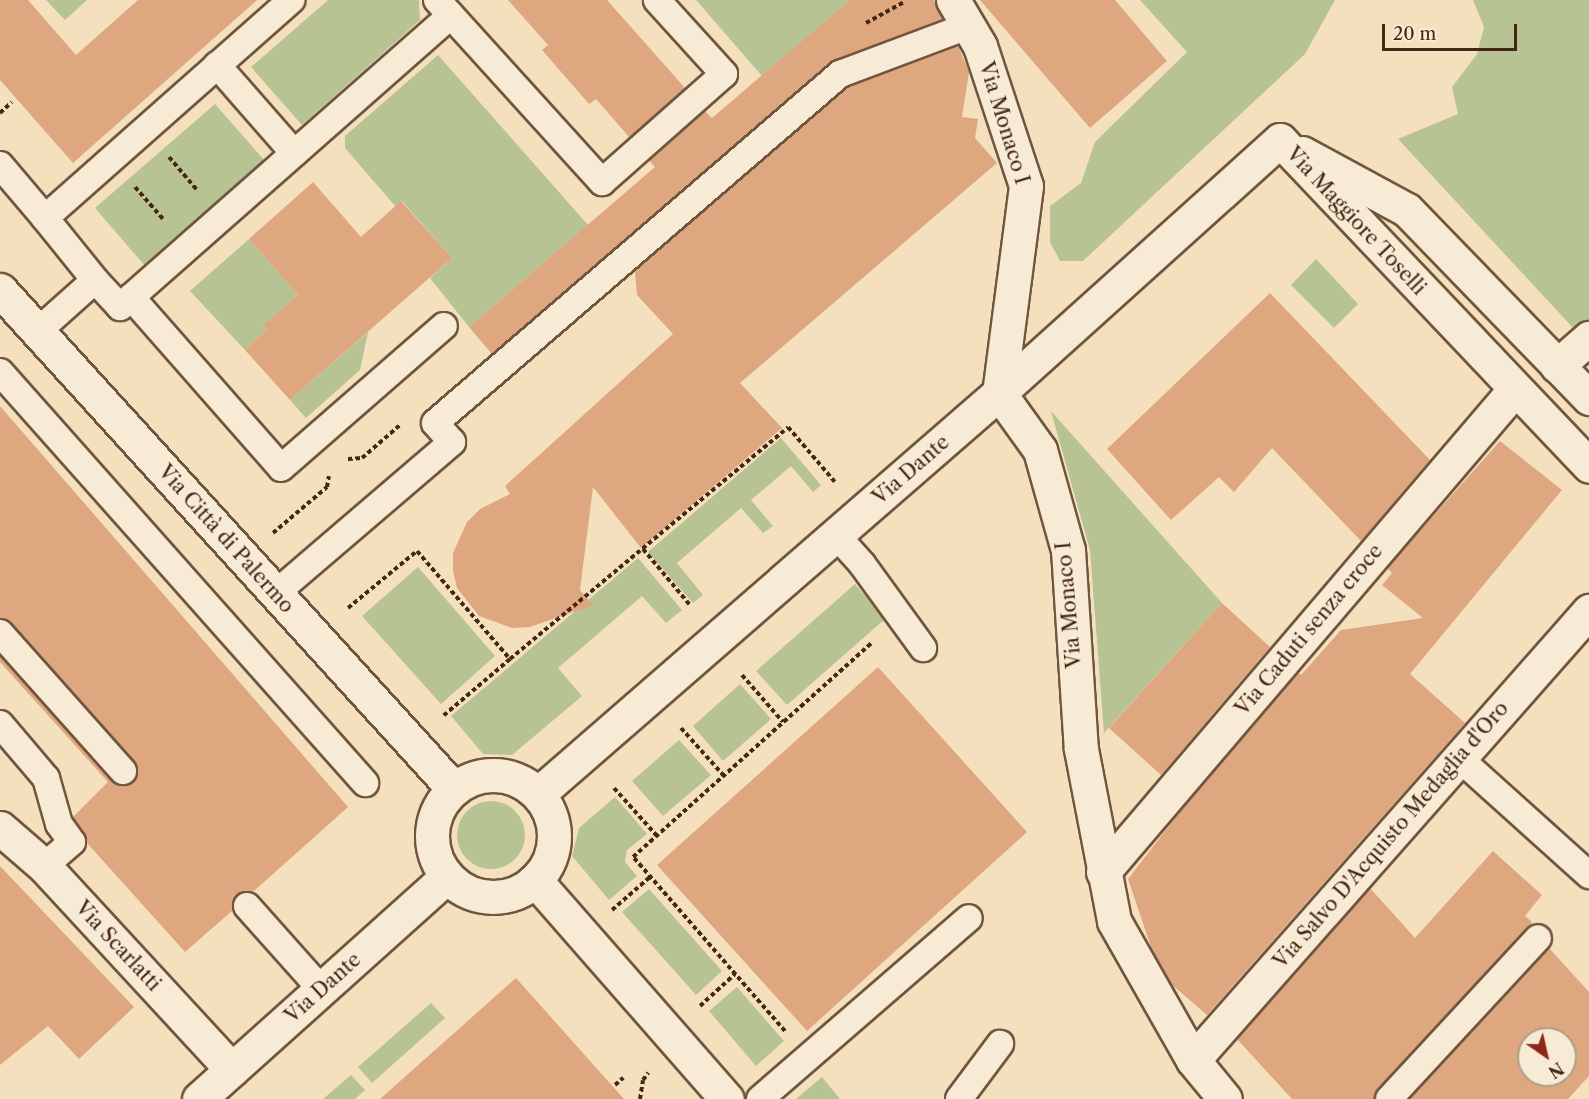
<!DOCTYPE html>
<html>
<head>
<meta charset="utf-8">
<style>
	body { margin:0 }
	#map { position:relative; width:1589px; height:1099px; overflow:hidden; background:#f5e0be; font-family:"Libre Caslon Text",serif }
	div>[style] { position:absolute }
	.green>* { inset:0; background:#b8c394 }
	.round { border-radius:50% }
	.building>* { inset:0; background:#dfa77f }
	.path>* { height:4px; margin-top:-2px; transform-origin:0; background:repeating-linear-gradient(90deg,#442814 0 4.5px,transparent 0 7.5px) }
	.roads { filter:drop-shadow(2px 0 #70563e) drop-shadow(-2px 0 #70563e) drop-shadow(0 2px #70563e) drop-shadow(0 -2px #70563e) }
	.lane>* { height:26px; margin:-13px; padding:0 13px; transform-origin:13px; border-radius:13px; background:#f8ebd5 }
	.street>* { height:33px; margin:-16.5px; padding:0 16.5px; transform-origin:16.5px; border-radius:16.5px; background:#f8ebd5 }
	.secondary>* { height:33px; margin:-16.5px; padding:0 16.5px; transform-origin:16.5px; border-radius:16.5px; background:#f8ebd5 }
	.secondary>.ring { margin:-16.5px; padding:0; box-sizing:content-box; background:none; border:33px solid #f8ebd5; border-radius:50% }
	span { translate:-50% -50%; white-space:nowrap; text-align:center; line-height:1.15; -webkit-text-stroke:4.5px #f8ebd5; paint-order:stroke }
	.street-label { font-size:20px; color:#442814 }
	.north { position:absolute; left:1517px; top:1027px; width:60px; height:60px; box-sizing:border-box; background:#f8ebd5; border:2px solid #b09d88; border-radius:50%; rotate:146deg; font-size:16px; font-weight:700; line-height:24px; text-align:center; color:#442814 }
	.north::after { content:''; display:block; margin:auto; width:21px; height:27px; background:#8f2418; clip-path:polygon(50% 0,100% 100%,50% 72%,0 100%) }
	.scale { position:absolute; left:1382px; top:24px; width:135px; height:27px; box-sizing:border-box; border:3px solid #442814; border-top:0; padding-left:8px; font-size:18px; line-height:21px; white-space:nowrap; color:#442814; -webkit-text-stroke:4px #f8ebd5; paint-order:stroke }
</style>
</head>
<body>
<div id="map">
	<div class="green">
		<i style="clip-path:polygon(46px 0,87px 0,65px 20px)"></i>
		<i style="clip-path:polygon(328px 0,419px 0,420px 20px,302px 125px,251px 67px)"></i>
		<i style="clip-path:polygon(696px 0,850px 0,762px 76px)"></i>
		<i style="clip-path:polygon(1140px 0,1335px 0,1305px 54px,1083px 261px,1060px 261px,1050px 242px,1050px 206px,1081px 183px,1095px 142px,1187px 52px)"></i>
		<i style="clip-path:polygon(1473px 0,1589px 0,1589px 319px,1575px 330px,1398px 139px,1458px 114px,1452px 87px,1477px 54px,1484px 27px)"></i>
		<i style="clip-path:polygon(438px 55px,588px 225px,469px 327px,430px 278px,452px 258px,402px 201px,395px 206px,345px 148px,345px 136px)"></i>
		<i style="clip-path:polygon(215px 104px,265px 161px,145px 266px,95px 208px)"></i>
		<i style="clip-path:polygon(249px 239px,298px 295px,263px 325px,267px 329px,245px 350px,190px 291px)"></i>
		<i style="clip-path:polygon(1316px 259px,1358px 304px,1334px 328px,1291px 285px)"></i>
		<i style="clip-path:polygon(368px 332px,360px 370px,306px 418px,290px 400px)"></i>
		<i style="clip-path:polygon(1051px 411px,1222px 603px,1104px 733px,1090px 550px)"></i>
		<i style="clip-path:polygon(781px 438px,821px 485px,813px 492px,791px 466px,751px 500px,773px 526px,763px 533px,741px 508px,677px 563px,703px 595px,693px 603px,648px 552px)"></i>
		<i style="clip-path:polygon(638px 558px,682px 610px,666px 623px,642px 596px,558px 668px,582px 696px,512px 755px,483px 754px,451px 716px)"></i>
		<i style="clip-path:polygon(418px 567px,495px 656px,441px 704px,362px 616px)"></i>
		<i style="clip-path:polygon(855px 584px,885px 619px,787px 705px,756px 671px)"></i>
		<i style="clip-path:polygon(740px 684px,771px 719px,723px 761px,693px 726px)"></i>
		<i style="clip-path:polygon(679px 740px,711px 775px,663px 816px,632px 781px)"></i>
		<i style="clip-path:polygon(615px 797px,647px 834px,627px 850px,625px 862px,637px 876px,609px 900px,572px 856px,579px 828px)"></i>
		<i class="round" style="left:457px;top:801px;width:68px;height:68px"></i>
		<i style="clip-path:polygon(649px 889px,722px 971px,696px 995px,622px 912px)"></i>
		<i style="clip-path:polygon(737px 987px,784px 1041px,756px 1066px,709px 1011px)"></i>
		<i style="clip-path:polygon(431px 1003px,445px 1018px,372px 1083px,358px 1067px)"></i>
		<i style="clip-path:polygon(351px 1075px,365px 1090px,355px 1099px,323px 1099px)"></i>
		<i style="clip-path:polygon(822px 1077px,840px 1099px,796px 1099px)"></i>
	</div>
	<div class="building">
		<i style="clip-path:polygon(0 0,28px 0,76px 55px,138px 0,257px 0,73px 163px,0 80px)"></i>
		<i style="clip-path:polygon(508px 0,607px 0,685px 88px,630px 138px,596px 99px,589px 104px,542px 50px,548px 45px)"></i>
		<i style="clip-path:polygon(850px 0,934px 0,943px 19px,830px 63px,492px 354px,469px 327px,655px 167px,649px 160px,705px 111px,712px 118px)"></i>
		<i style="clip-path:polygon(980px 0,1115px 0,1167px 61px,1090px 128px)"></i>
		<i style="clip-path:polygon(958px 46px,969px 72px,962px 117px,978px 119px,975px 138px,997px 163px,740px 383px,782px 428px,641px 548px,593px 487px,580px 590px,593px 605px,530px 627px,512px 628px,479px 616px,457px 588px,453px 571px,453px 553px,467px 522px,480px 509px,510px 494px,505px 486px,673px 334px,637px 295px,635px 271px,848px 87px)"></i>
		<i style="clip-path:polygon(313px 182px,361px 237px,401px 201px,452px 258px,290px 400px,245px 350px,267px 329px,263px 325px,298px 295px,249px 239px)"></i>
		<i style="clip-path:polygon(1270px 293px,1430px 460px,1361px 541px,1272px 448px,1234px 492px,1219px 477px,1171px 520px,1107px 449px)"></i>
		<i style="clip-path:polygon(0 406px,348px 807px,253px 892px,237px 895px,233px 910px,185px 952px,87px 843px,73px 817px,108px 782px,0 662px,0 656px,112px 781px,125px 786px,133px 782px,138px 769px,134px 761px,11px 623px,0 618px)"></i>
		<i style="clip-path:polygon(1500px 441px,1562px 490px,1410px 674px,1465px 723px,1207px 1015px,1171px 984px,1152px 950px,1128px 879px,1189px 800px,1298px 672px,1301px 675px,1341px 630px,1423px 618px,1382px 585px,1392px 573px,1387px 568px)"></i>
		<i style="clip-path:polygon(1222px 603px,1270px 647px,1161px 775px,1109px 728px)"></i>
		<i style="clip-path:polygon(878px 667px,1027px 832px,807px 1031px,657px 865px)"></i>
		<i style="clip-path:polygon(1493px 851px,1542px 895px,1525px 916px,1532px 922px,1529px 926px,1378px 1089px,1374px 1099px,1292px 1099px,1237px 1039px,1370px 888px,1415px 938px)"></i>
		<i style="clip-path:polygon(0 866px,134px 1007px,79px 1059px,48px 1026px,0 1065px)"></i>
		<i style="clip-path:polygon(evenodd,1549px 948px,1589px 992px,1589px 1076px,1568px 1099px,1409px 1099px,1549px 948px,1529px 1039px,1565px 1039px,1565px 1075px,1529px 1075px,1529px 1039px)"></i>
		<i style="clip-path:polygon(516px 978px,624px 1099px,380px 1099px)"></i>
	</div>
	<div class="path">
		<i style="left:866px;top:23px;width:43px;rotate:-28.9deg"></i>
		<i style="left:0;top:113px;width:16px;rotate:-43deg"></i>
		<i style="left:169px;top:157px;width:43px;rotate:49.7deg"></i>
		<i style="left:135px;top:187px;width:44px;rotate:48.7deg"></i>
		<i style="left:348px;top:459px;width:14px;rotate:-4deg"></i>
		<i style="left:362px;top:458px;width:50px;rotate:-41deg"></i>
		<i style="left:273px;top:533px;width:71px;rotate:-40.4deg"></i>
		<i style="left:327px;top:487px;width:11px;rotate:-80deg"></i>
		<i style="left:643px;top:549px;width:73px;rotate:50deg"></i>
		<i style="left:348px;top:608px;width:89px;rotate:-39.6deg"></i>
		<i style="left:417px;top:551px;width:143px;rotate:49.3deg"></i>
		<i style="left:510px;top:659px;width:88px;rotate:139.6deg"></i>
		<i style="left:510px;top:659px;width:362px;rotate:-39.8deg"></i>
		<i style="left:788px;top:427px;width:72px;rotate:49.5deg"></i>
		<i style="left:742px;top:675px;width:62px;rotate:48.9deg"></i>
		<i style="left:681px;top:728px;width:64px;rotate:48.1deg"></i>
		<i style="left:614px;top:788px;width:64px;rotate:48.1deg"></i>
		<i style="left:612px;top:910px;width:50px;rotate:-41deg"></i>
		<i style="left:700px;top:1006px;width:47px;rotate:-42.4deg"></i>
		<i style="left:785px;top:1031px;width:231px;rotate:-131.1deg"></i>
		<i style="left:633px;top:857px;width:322px;rotate:-41.9deg"></i>
		<i style="left:615px;top:1085px;width:11px;rotate:-41deg"></i>
		<i style="left:640px;top:1099px;width:19px;rotate:-81deg"></i>
		<i style="left:643px;top:1080px;width:9px;rotate:-54deg"></i>
	</div>
	<div class="roads">
		<div class="lane">
			<i style="left:437px;top:0;width:246px;rotate:47.8deg"></i>
			<i style="left:602px;top:182px;width:163px;rotate:-41.5deg"></i>
			<i style="left:724px;top:74px;width:100px;rotate:-132.2deg"></i>
			<i style="left:217px;top:65px;width:117px;rotate:48.8deg"></i>
			<i style="left:0;top:165px;width:70px;rotate:49.7deg"></i>
			<i style="left:95px;top:280px;width:80px;rotate:-128.9deg"></i>
			<i style="left:45px;top:218px;width:329px;rotate:-41.5deg"></i>
			<i style="left:131px;top:297px;width:227px;rotate:48.7deg"></i>
			<i style="left:281px;top:468px;width:216px;rotate:-41.1deg"></i>
			<i style="left:38px;top:331px;width:76px;rotate:-41.8deg"></i>
			<i style="left:95px;top:280px;width:37px;rotate:47deg"></i>
			<i style="left:120px;top:307px;width:441px;rotate:-41.4deg"></i>
			<i style="left:0;top:372px;width:550px;rotate:48.39deg"></i>
			<i style="left:836px;top:535px;width:39px;rotate:48deg"></i>
			<i style="left:862px;top:564px;width:104px;rotate:54deg"></i>
			<i style="left:276px;top:593px;width:232px;rotate:-40.6deg"></i>
			<i style="left:452px;top:442px;width:25px;rotate:-132deg"></i>
			<i style="left:435px;top:423px;width:535px;rotate:-40.75deg"></i>
			<i style="left:840px;top:74px;width:137px;rotate:-20.6deg"></i>
			<i style="left:0;top:633px;width:185px;rotate:48.3deg"></i>
			<i style="left:0;top:724px;width:71px;rotate:49.6deg"></i>
			<i style="left:46px;top:778px;width:48px;rotate:74.2deg"></i>
			<i style="left:59px;top:824px;width:22px;rotate:54deg"></i>
			<i style="left:72px;top:842px;width:37px;rotate:139deg"></i>
			<i style="left:1459px;top:758px;width:175px;rotate:42deg"></i>
			<i style="left:247px;top:906px;width:111px;rotate:48.3deg"></i>
			<i style="left:760px;top:1099px;width:276px;rotate:-40.9deg"></i>
			<i style="left:959px;top:1099px;width:69px;rotate:-53.3deg"></i>
			<i style="left:1389px;top:1099px;width:219px;rotate:-47.2deg"></i>
		</div>
		<div class="street">
			<i style="left:953px;top:0;width:53px;rotate:59.6deg"></i>
			<i style="left:980px;top:46px;width:147px;rotate:71.8deg"></i>
			<i style="left:1026px;top:186px;width:209px;rotate:97.4deg"></i>
			<i style="left:999px;top:393px;width:70px;rotate:54.3deg"></i>
			<i style="left:1040px;top:450px;width:104px;rotate:74.4deg"></i>
			<i style="left:1068px;top:550px;width:199px;rotate:86.3deg"></i>
			<i style="left:1081px;top:749px;width:175px;rotate:79.1deg"></i>
			<i style="left:1114px;top:921px;width:160px;rotate:60.4deg"></i>
			<i style="left:1193px;top:1060px;width:50px;rotate:50.6deg"></i>
			<i style="left:1280px;top:140px;width:449px;rotate:46.5deg"></i>
			<i style="left:1302px;top:153px;width:119px;rotate:28.5deg"></i>
			<i style="left:1407px;top:210px;width:262px;rotate:45.9deg"></i>
			<i style="left:1557px;top:366px;width:43px;rotate:-41.2deg"></i>
			<i style="left:538px;top:794px;width:611px;rotate:-41.02deg"></i>
			<i style="left:999px;top:393px;width:378px;rotate:-42deg"></i>
			<i style="left:0;top:828px;width:58px;rotate:40.8deg"></i>
			<i style="left:44px;top:866px;width:277px;rotate:47.3deg"></i>
			<i style="left:1103px;top:872px;width:635px;rotate:-49.54deg"></i>
			<i style="left:1193px;top:1060px;width:599px;rotate:-48.59deg"></i>
		</div>
		<div class="secondary">
			<i style="left:0;top:290px;width:673px;rotate:47.71deg"></i>
			<i class="ring" style="left:432px;top:775px;width:89px;height:89px"></i>
			<i style="left:535px;top:880px;width:291px;rotate:48.8deg"></i>
			<i style="left:199px;top:1099px;width:332px;rotate:-41.9deg"></i>
		</div>
	</div>
	<div class="street-label">
		<span style="left:1004px;top:123px;rotate:73deg">Via Monaco I</span>
		<span style="left:1356px;top:221px;rotate:47deg">Via Maggiore Toselli</span>
		<span style="left:911px;top:470px;rotate:-41deg">Via Dante</span>
		<span style="left:226px;top:539px;rotate:48deg">Via Città di Palermo</span>
		<span style="left:1069px;top:605px;rotate:-95deg">Via Monaco I</span>
		<span style="left:1309px;top:630px;rotate:-50deg">Via Caduti senza croce</span>
		<span style="left:1391px;top:835px;rotate:-49deg">Via Salvo D'Acquisto Medaglia d'Oro</span>
		<span style="left:118px;top:946px;rotate:47deg">Via Scarlatti</span>
		<span style="left:323px;top:988px;rotate:-42deg">Via Dante</span>
	</div>
	<div class="north">N</div>
	<div class="scale">20 m</div>
</div>
</body>
</html>
